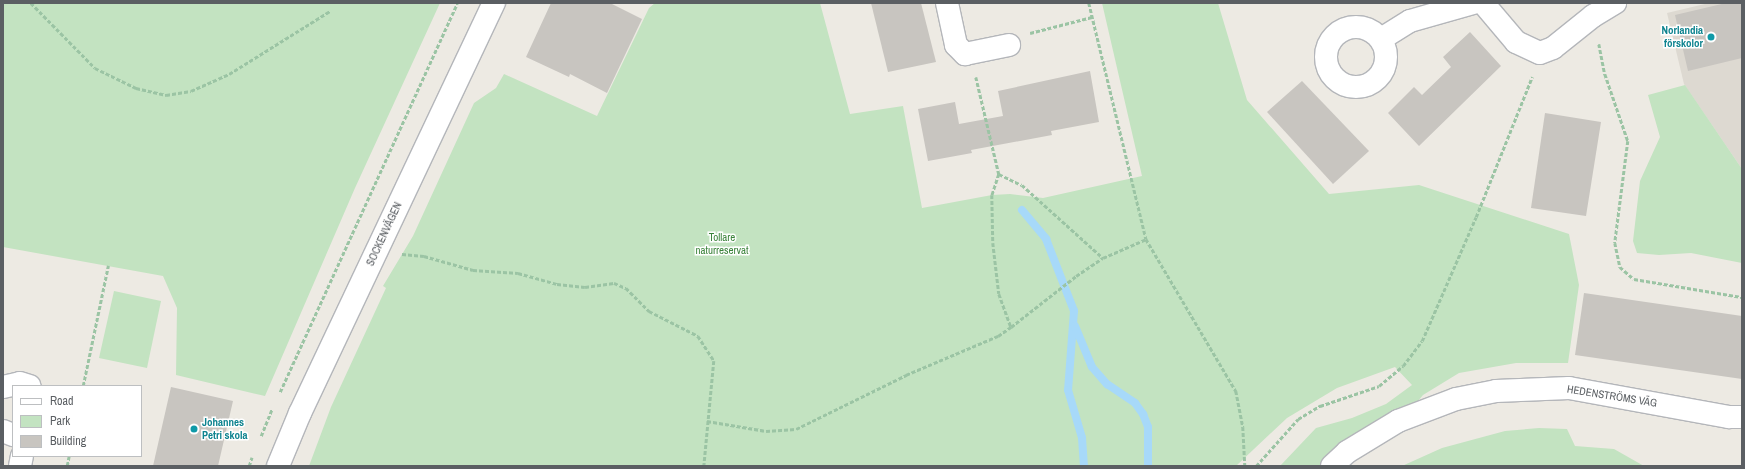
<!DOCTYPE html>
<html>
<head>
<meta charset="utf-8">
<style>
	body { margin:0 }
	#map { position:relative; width:1745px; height:469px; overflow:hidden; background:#edeae3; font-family:"Archivo Narrow",sans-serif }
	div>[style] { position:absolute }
	.education>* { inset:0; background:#ddd9d1 }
	.green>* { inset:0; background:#c3e3c1 }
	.stream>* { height:8px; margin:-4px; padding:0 4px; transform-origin:4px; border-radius:4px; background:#a7d9f9 }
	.building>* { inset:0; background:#c8c5c0 }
	.path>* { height:2.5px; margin-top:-1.25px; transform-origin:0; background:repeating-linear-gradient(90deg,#9bc4a4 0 4px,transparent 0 6px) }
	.roads { filter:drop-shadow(1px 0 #b4b6ba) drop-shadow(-1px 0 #b4b6ba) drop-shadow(0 1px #b4b6ba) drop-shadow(0 -1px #b4b6ba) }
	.minor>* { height:22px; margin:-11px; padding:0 11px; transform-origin:11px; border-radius:11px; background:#fff }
	.minor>.ring { margin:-11px; padding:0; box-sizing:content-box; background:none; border:22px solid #fff; border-radius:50% }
	.tertiary>* { height:22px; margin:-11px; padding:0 11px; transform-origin:11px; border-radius:11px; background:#fff }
	.dots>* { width:11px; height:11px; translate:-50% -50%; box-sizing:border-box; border:2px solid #fff; border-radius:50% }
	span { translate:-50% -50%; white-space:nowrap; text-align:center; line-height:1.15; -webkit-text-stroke:3px #fff; paint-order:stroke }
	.culture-label { font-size:11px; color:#0d838f; font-weight:700 }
	.right { translate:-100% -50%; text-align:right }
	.left { translate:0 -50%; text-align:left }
	.street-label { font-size:11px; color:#5b5f63 }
	.park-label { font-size:11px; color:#3b833b }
	.frame { position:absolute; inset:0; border:4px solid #5b5f63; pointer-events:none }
	.legend { position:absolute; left:12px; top:385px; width:130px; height:72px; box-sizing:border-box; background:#fff; border:1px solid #bdbfc1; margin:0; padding:5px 7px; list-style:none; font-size:12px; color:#5b5f63 }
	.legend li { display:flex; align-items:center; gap:8px; height:20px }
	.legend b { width:20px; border:1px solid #bdbfc1 }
</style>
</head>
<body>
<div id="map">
	<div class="education">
		<i style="clip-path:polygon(1709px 3px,1742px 3px,1742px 169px,1684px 84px,1667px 13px)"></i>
	</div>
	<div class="green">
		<i style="clip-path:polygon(3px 3px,440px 3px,355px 188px,265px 396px,176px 375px,177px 308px,163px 276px,3px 247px)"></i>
		<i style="clip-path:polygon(655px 3px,820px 3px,850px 114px,903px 106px,922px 208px,992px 195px,1010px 194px,1043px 198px,1142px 176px,1102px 3px,1218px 3px,1247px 100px,1329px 194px,1419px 185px,1569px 234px,1579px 285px,1568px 363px,1516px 363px,1459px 373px,1423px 395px,1413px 407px,1321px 466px,1280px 466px,1316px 428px,1352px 418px,1386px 404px,1412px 385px,1395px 367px,1337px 388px,1287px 418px,1236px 466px,309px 466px,331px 407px,386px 288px,383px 286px,413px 236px,474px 103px,496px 88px,504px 74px,597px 116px,649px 8px)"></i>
		<i style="clip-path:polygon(1685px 85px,1742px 169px,1742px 263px,1691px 253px,1659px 255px,1637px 253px,1633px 241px,1640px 181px,1660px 137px,1648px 95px)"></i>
		<i style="clip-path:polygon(114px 291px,161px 301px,147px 368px,99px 358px)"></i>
		<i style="clip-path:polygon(1539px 428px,1567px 429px,1575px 446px,1614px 449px,1644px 466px,1402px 466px,1442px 448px,1505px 431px)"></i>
	</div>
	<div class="stream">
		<i style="left:1022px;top:210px;width:38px;rotate:50deg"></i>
		<i style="left:1046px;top:239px;width:77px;rotate:68.7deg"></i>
		<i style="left:1074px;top:311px;width:79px;rotate:94.3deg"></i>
		<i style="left:1068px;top:390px;width:50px;rotate:73.7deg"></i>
		<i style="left:1082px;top:438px;width:28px;rotate:86deg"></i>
		<i style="left:1075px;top:326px;width:44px;rotate:67.5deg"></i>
		<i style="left:1092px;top:367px;width:23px;rotate:49deg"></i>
		<i style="left:1107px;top:384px;width:34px;rotate:34deg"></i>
		<i style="left:1135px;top:403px;width:14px;rotate:54deg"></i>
		<i style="left:1143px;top:414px;width:14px;rotate:69deg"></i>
		<i style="left:1148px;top:427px;width:39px;rotate:90deg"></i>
	</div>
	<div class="building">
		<i style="clip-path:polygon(551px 3px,610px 3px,642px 19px,607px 93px,570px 74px,569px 77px,526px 57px)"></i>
		<i style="clip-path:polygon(871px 3px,921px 3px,936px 62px,888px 72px)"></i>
		<i style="clip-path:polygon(1726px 3px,1742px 3px,1742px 58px,1688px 71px,1675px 15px)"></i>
		<i style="clip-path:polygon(1470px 32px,1501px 66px,1419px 146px,1388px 113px,1414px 87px,1422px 95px,1451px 67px,1443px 57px)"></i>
		<i style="clip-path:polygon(1090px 71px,1099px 122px,1051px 131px,1052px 135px,971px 150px,972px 153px,928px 161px,918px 109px,955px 102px,959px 124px,1003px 116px,998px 91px)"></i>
		<i style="clip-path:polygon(1302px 81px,1369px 151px,1333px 184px,1267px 112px)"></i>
		<i style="clip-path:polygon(1545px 113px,1601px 122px,1586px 216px,1531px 208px)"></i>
		<i style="clip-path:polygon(1584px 293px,1742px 316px,1742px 379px,1575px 355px)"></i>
		<i style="clip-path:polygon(171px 387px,233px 401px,218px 466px,153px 466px)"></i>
	</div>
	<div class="path">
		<i style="left:31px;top:3px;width:91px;rotate:45.4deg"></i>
		<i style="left:95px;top:68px;width:46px;rotate:26deg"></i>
		<i style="left:136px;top:88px;width:31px;rotate:13deg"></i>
		<i style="left:166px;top:95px;width:25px;rotate:-9deg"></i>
		<i style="left:191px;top:91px;width:42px;rotate:-24.1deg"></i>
		<i style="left:229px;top:74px;width:119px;rotate:-32deg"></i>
		<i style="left:1089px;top:3px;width:243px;rotate:76.4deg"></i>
		<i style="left:1146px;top:239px;width:177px;rotate:59.4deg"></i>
		<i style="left:1236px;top:391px;width:37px;rotate:79deg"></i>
		<i style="left:1243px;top:427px;width:39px;rotate:87deg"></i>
		<i style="left:1030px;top:33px;width:64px;rotate:-14.5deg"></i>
		<i style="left:1599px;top:44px;width:31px;rotate:79deg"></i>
		<i style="left:1605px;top:74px;width:71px;rotate:71.1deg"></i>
		<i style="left:1628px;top:141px;width:103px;rotate:97.3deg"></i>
		<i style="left:1615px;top:243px;width:25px;rotate:78deg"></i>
		<i style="left:1620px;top:267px;width:18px;rotate:41deg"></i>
		<i style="left:1634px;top:279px;width:109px;rotate:9.5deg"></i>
		<i style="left:976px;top:77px;width:100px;rotate:76.7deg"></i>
		<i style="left:999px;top:174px;width:22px;rotate:108deg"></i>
		<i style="left:992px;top:195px;width:48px;rotate:88.8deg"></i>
		<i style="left:993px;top:243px;width:51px;rotate:83.3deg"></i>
		<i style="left:999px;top:294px;width:35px;rotate:70deg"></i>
		<i style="left:1011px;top:327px;width:83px;rotate:-38.1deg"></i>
		<i style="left:1076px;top:276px;width:32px;rotate:-34deg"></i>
		<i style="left:1103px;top:258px;width:47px;rotate:-23.8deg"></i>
		<i style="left:999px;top:174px;width:25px;rotate:26deg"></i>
		<i style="left:1022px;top:185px;width:109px;rotate:42deg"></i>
		<i style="left:402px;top:254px;width:22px;rotate:5deg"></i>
		<i style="left:424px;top:256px;width:51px;rotate:15.9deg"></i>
		<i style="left:473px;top:270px;width:45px;rotate:3.8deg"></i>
		<i style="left:518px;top:273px;width:41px;rotate:15.8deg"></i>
		<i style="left:557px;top:284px;width:28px;rotate:6deg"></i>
		<i style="left:585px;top:287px;width:29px;rotate:-8deg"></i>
		<i style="left:614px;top:283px;width:13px;rotate:23deg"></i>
		<i style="left:626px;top:288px;width:33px;rotate:45deg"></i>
		<i style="left:649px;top:311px;width:55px;rotate:27deg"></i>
		<i style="left:698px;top:336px;width:30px;rotate:57deg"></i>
		<i style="left:714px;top:361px;width:105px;rotate:95.4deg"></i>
		<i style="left:83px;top:386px;width:123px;rotate:-78.2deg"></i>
		<i style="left:280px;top:392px;width:427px;rotate:-65.5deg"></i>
		<i style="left:707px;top:421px;width:60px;rotate:9.6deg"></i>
		<i style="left:766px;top:431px;width:30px;rotate:-4deg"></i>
		<i style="left:796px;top:429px;width:123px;rotate:-26.1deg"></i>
		<i style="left:906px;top:375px;width:100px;rotate:-23deg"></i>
		<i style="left:998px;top:336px;width:16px;rotate:-35deg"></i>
		<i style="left:261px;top:436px;width:29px;rotate:-68deg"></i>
		<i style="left:67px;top:466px;width:10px;rotate:-79deg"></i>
		<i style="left:249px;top:466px;width:9px;rotate:-72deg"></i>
		<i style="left:1256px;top:466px;width:63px;rotate:-48.2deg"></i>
		<i style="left:1298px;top:419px;width:26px;rotate:-31deg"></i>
		<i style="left:1320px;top:406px;width:62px;rotate:-18.7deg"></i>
		<i style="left:1379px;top:386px;width:31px;rotate:-40deg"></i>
		<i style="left:1403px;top:366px;width:31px;rotate:-53deg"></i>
		<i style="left:1422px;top:341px;width:135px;rotate:-66.5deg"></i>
		<i style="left:1476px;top:217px;width:151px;rotate:-68.2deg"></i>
	</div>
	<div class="roads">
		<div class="minor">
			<i style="left:947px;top:3px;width:43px;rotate:77.9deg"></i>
			<i style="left:956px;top:45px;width:13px;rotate:45deg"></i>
			<i style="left:965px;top:54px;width:45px;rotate:-11.6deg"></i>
			<i style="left:1483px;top:3px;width:51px;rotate:49.8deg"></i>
			<i style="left:1516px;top:42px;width:26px;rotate:25deg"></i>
			<i style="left:1540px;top:53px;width:14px;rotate:-21deg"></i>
			<i style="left:1553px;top:48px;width:51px;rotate:-38.7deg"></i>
			<i style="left:1593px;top:16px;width:26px;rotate:-31deg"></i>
			<i class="ring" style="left:1326px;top:27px;width:38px;height:38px"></i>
			<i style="left:1381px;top:39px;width:34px;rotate:-32deg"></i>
			<i style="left:1410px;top:21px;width:66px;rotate:-15.9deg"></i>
			<i style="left:3px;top:387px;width:17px;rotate:-13deg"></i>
			<i style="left:20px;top:383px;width:10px;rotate:17deg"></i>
			<i style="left:3px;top:431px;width:11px;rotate:22deg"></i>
			<i style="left:20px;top:466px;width:10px;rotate:-79deg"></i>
			<i style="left:1332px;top:466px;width:21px;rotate:-43deg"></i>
			<i style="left:1347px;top:452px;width:60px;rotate:-31.3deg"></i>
			<i style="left:1398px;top:421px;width:62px;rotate:-20.8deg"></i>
			<i style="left:1456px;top:399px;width:41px;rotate:-11.3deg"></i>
			<i style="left:1496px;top:391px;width:73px;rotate:-2.4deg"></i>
			<i style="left:1569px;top:388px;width:163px;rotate:10.3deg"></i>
			<i style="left:1729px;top:417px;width:13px"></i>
		</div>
		<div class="tertiary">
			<i style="left:278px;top:466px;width:57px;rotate:-67.5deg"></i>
			<i style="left:300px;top:413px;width:454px;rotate:-64.7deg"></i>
		</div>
	</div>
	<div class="dots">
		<i style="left:1711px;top:37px;background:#0f9aa8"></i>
		<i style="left:194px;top:429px;background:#0f9aa8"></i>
	</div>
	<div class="culture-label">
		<span class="right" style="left:1703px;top:37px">Norlandia<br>förskolor</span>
		<span class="left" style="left:202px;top:429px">Johannes<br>Petri skola</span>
	</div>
	<div class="street-label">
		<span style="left:384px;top:234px;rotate:-65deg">SOCKENVÄGEN</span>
		<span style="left:1612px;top:396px;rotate:9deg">HEDENSTRÖMS VÄG</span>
	</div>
	<div class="park-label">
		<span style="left:722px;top:244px">Tollare<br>naturreservat</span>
	</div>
	<div class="frame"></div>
	<ul class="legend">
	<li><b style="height:5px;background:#fff"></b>Road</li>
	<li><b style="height:11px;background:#c3e3c1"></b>Park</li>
	<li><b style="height:11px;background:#c8c5c0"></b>Building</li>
	</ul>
</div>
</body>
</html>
